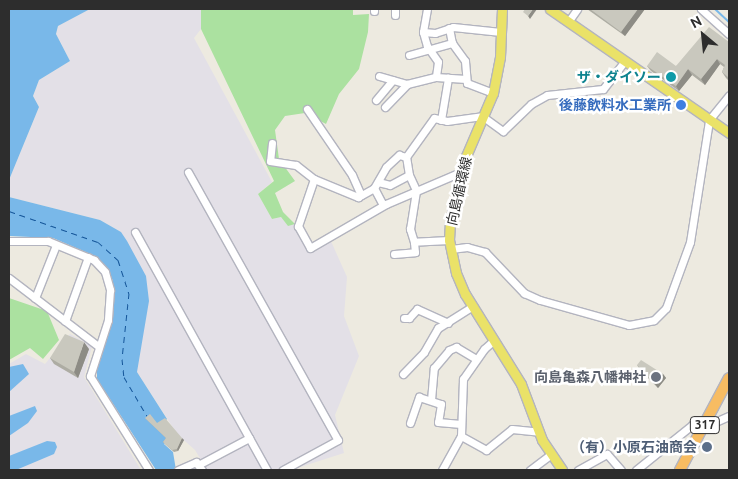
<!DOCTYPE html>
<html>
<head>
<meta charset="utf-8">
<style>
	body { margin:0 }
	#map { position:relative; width:738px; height:479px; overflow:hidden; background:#edeae0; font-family:Ubuntu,"Noto Sans JP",sans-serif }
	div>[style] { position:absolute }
	.industrial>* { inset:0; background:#e3e0e7 }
	.green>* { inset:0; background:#abe1a0 }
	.water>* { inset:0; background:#79b8e9 }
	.stream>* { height:2px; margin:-1px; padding:0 1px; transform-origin:1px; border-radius:1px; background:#79b8e9 }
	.ferry>* { height:1px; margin-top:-0.5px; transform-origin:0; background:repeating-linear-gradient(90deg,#145599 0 6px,transparent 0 11px) }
	.roads { filter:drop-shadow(1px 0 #b3b4bf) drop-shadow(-1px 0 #b3b4bf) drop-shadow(0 1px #b3b4bf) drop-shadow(0 -1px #b3b4bf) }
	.minor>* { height:7px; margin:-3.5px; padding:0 3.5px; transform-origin:3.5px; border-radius:3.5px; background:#fff }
	.major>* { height:9px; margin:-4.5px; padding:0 4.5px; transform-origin:4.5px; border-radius:4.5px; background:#eae268 }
	.highway>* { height:10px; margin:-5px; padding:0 5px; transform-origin:5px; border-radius:5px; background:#f7bc62 }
	.wall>* { inset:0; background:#adaca3 }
	.shaded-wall>* { inset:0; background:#8d8c85 }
	.building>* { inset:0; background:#c9c8be }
	.dots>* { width:14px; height:14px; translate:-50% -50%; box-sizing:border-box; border:2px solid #fff; border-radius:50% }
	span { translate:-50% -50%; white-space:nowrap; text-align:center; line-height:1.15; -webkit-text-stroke:5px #fff; paint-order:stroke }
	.shield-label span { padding:1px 4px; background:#fff; border:1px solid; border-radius:4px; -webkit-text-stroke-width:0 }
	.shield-label { font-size:12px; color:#2d2d2d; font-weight:700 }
	.culture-label { font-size:14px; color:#0d838f; font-weight:700 }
	.right { translate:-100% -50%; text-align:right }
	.shop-label { font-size:14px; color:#366cbe; font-weight:700 }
	.street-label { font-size:14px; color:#2d2d2d }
	.worship-label { font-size:14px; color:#5b616d; font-weight:700 }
	.service-label { font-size:14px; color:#4e5e75; font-weight:700 }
	.frame { position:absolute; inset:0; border:10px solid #2d2d2d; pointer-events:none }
	.north { position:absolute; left:678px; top:10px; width:50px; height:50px; -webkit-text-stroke:4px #fff; paint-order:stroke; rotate:332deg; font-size:14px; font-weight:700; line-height:20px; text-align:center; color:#2d2d2d }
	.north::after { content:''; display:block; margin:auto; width:18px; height:22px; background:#2d2d2d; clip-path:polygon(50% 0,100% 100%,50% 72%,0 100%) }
</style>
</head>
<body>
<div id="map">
	<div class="industrial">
		<i style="clip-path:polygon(90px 9px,201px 9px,201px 29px,194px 38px,272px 182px,258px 194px,272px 219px,281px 217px,288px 225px,295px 224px,309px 249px,330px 239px,347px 277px,344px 316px,359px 356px,335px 415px,344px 453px,291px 470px,207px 470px,195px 450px,177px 434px,137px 372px,121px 232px,100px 220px,9px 197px,9px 180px,39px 107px,33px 96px,39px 80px,70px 61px,56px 34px,58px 26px)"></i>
		<i style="clip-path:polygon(70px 334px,92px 346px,84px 377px,141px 470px,9px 470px,9px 364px,26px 354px,45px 364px)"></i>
	</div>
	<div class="green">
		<i style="clip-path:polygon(201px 9px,353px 9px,353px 15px,369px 14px,368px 32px,359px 69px,339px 94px,326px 124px,305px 113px,285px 116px,275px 130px,279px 159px,295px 181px,275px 193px,283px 212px,295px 224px,288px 226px,281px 217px,272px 219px,258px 194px,274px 181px,201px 29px)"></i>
		<i style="clip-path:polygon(9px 298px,47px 311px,59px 340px,43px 359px,30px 348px,9px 360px)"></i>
	</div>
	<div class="water">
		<i style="clip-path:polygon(9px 9px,90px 9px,58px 26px,56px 34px,70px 61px,39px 80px,33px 96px,39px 107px,9px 180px)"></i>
		<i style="clip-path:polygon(9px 197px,100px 220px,121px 232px,127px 241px,146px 276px,149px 301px,137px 372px,167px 419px,164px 422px,171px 434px,164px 444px,173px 452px,176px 470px,156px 470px,97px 379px,97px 369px,113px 312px,113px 281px,106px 266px,95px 256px,53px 238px,9px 236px)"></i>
		<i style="clip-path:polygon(23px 364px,29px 374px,9px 392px,9px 367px)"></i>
		<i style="clip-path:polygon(35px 406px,37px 411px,28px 423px,9px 436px,9px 416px)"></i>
		<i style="clip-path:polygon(47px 441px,55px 442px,57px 447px,54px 454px,16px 470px,9px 470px,9px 456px)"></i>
	</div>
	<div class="stream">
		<i style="left:715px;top:9px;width:19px;rotate:43deg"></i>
	</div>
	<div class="ferry">
		<i style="left:9px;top:211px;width:94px;rotate:19.2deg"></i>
		<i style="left:98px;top:242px;width:27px;rotate:42deg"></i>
		<i style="left:118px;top:260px;width:35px;rotate:72deg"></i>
		<i style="left:129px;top:293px;width:66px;rotate:96.1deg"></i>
		<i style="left:122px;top:359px;width:18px;rotate:84deg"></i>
		<i style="left:124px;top:377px;width:45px;rotate:59.5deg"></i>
	</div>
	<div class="roads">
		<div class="minor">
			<i style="left:427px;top:9px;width:23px;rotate:100deg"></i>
			<i style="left:423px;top:32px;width:12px;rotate:5deg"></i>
			<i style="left:435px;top:33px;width:19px;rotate:-18deg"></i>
			<i style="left:453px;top:27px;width:48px;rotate:5.9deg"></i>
			<i style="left:701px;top:9px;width:38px;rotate:42deg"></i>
			<i style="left:374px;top:11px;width:2px;rotate:-90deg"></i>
			<i style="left:395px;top:15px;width:6px;rotate:-90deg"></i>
			<i style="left:568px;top:22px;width:16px;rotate:-55deg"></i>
			<i style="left:449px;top:28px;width:15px;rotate:79deg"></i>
			<i style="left:452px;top:43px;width:22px;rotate:54deg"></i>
			<i style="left:465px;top:61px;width:22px;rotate:85deg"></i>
			<i style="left:467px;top:83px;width:28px;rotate:21deg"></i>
			<i style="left:423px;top:32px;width:15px;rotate:74deg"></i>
			<i style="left:427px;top:46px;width:19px;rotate:55deg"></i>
			<i style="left:438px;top:62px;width:15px;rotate:98deg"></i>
			<i style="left:409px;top:55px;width:45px;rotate:-15.6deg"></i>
			<i style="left:379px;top:76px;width:29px;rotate:16deg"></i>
			<i style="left:407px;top:84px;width:30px;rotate:-14deg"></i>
			<i style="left:436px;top:77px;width:30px;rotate:4deg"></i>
			<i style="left:376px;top:100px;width:26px;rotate:-50deg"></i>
			<i style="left:385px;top:107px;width:32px;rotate:-46deg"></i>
			<i style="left:307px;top:109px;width:80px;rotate:55.7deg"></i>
			<i style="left:352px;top:175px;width:22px;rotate:66deg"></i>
			<i style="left:441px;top:120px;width:43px;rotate:-80.5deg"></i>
			<i style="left:272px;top:143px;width:18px;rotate:96deg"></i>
			<i style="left:270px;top:161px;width:26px;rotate:9deg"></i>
			<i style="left:296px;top:165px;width:23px;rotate:38deg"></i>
			<i style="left:314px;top:179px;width:48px;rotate:22.2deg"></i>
			<i style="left:358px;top:197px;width:18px;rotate:-29deg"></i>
			<i style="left:374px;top:188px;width:19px;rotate:62deg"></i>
			<i style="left:188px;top:172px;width:307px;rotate:60.8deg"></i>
			<i style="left:338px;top:440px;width:63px;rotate:151.4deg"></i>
			<i style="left:314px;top:179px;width:50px;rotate:108.8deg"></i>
			<i style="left:298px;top:226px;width:25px;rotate:61deg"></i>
			<i style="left:310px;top:248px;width:88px;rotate:-30.1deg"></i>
			<i style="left:386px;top:204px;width:84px;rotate:-23.2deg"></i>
			<i style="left:378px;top:182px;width:12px;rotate:14deg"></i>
			<i style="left:390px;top:185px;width:21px;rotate:-28deg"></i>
			<i style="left:374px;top:188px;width:24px;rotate:-60deg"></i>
			<i style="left:386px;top:167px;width:18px;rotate:-43deg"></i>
			<i style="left:399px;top:155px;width:7px;rotate:16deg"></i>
			<i style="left:135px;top:232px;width:272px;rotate:61deg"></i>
			<i style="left:449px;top:240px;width:35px;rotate:177deg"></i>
			<i style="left:414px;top:242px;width:14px;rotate:-107deg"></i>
			<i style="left:410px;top:229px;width:39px;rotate:-81deg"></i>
			<i style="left:416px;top:190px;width:17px;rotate:-115deg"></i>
			<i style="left:409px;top:175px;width:18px;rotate:-99deg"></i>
			<i style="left:406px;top:157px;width:48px;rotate:-54.3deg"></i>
			<i style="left:434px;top:118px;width:13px;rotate:13deg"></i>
			<i style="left:447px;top:121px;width:35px;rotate:-8deg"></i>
			<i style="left:482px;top:116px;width:26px;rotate:36deg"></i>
			<i style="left:503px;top:131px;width:39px;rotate:-44deg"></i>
			<i style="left:531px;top:104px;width:18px;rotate:-29deg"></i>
			<i style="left:547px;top:95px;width:56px;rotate:-6.1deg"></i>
			<i style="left:603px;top:89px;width:34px;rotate:-52deg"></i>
			<i style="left:9px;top:241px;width:39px"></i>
			<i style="left:48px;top:241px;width:50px;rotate:22.4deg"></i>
			<i style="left:94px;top:260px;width:16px;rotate:47deg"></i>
			<i style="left:105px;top:272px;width:19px;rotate:74deg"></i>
			<i style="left:110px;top:290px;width:30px;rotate:94deg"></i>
			<i style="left:108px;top:320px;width:59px;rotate:107.8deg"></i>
			<i style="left:90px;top:376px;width:111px;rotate:57.9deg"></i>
			<i style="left:451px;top:249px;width:16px;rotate:-7deg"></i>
			<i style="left:467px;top:247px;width:19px;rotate:16deg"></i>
			<i style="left:485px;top:252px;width:57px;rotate:46.4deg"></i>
			<i style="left:524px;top:293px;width:17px;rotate:24deg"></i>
			<i style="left:540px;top:300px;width:92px;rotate:15.7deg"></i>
			<i style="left:629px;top:325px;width:25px;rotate:-11deg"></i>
			<i style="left:654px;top:320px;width:17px;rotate:-45deg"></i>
			<i style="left:666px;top:308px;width:70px;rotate:-70deg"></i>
			<i style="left:690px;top:242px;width:123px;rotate:-81.1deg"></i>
			<i style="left:709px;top:120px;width:32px;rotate:-51deg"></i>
			<i style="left:394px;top:254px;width:21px;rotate:-5deg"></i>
			<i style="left:415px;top:252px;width:10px;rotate:-96deg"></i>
			<i style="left:9px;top:278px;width:112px;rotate:37.4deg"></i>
			<i style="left:35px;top:298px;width:57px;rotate:-68.4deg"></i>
			<i style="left:404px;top:318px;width:5px"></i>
			<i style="left:409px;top:318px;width:12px;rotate:-48deg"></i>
			<i style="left:417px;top:309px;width:34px;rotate:24deg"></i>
			<i style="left:65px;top:321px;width:68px;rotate:-70.2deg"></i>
			<i style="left:403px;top:374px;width:30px;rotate:-46deg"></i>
			<i style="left:424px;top:352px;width:28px;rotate:-60deg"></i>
			<i style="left:438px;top:328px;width:41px;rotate:-32.2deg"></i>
			<i style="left:431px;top:400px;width:32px;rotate:-85deg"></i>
			<i style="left:434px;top:368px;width:23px;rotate:-50deg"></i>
			<i style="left:449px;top:350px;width:8px;rotate:-23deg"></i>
			<i style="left:456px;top:347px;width:23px;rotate:31deg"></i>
			<i style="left:410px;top:423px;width:28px;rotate:-71deg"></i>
			<i style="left:419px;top:397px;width:23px;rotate:18deg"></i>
			<i style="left:441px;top:404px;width:18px;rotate:99deg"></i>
			<i style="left:438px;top:422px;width:23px;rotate:5deg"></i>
			<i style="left:461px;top:436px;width:57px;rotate:-88deg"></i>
			<i style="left:463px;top:379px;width:37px;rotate:-55deg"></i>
			<i style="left:484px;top:349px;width:13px;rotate:-42deg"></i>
			<i style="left:198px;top:465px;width:58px;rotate:-27.9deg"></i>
			<i style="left:178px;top:470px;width:20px;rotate:-24deg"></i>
			<i style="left:196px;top:462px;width:10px;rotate:53deg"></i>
			<i style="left:442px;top:470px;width:39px;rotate:-61deg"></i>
			<i style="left:461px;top:436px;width:29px;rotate:29deg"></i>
			<i style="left:486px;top:450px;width:33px;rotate:-39deg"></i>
			<i style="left:512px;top:429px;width:27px;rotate:6deg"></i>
			<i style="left:530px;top:470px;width:26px;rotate:-37deg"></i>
			<i style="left:578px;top:470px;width:33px;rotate:-29deg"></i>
			<i style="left:607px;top:454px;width:21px;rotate:49deg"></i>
			<i style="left:636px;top:470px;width:72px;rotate:-38.8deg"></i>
			<i style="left:692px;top:425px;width:12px;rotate:9deg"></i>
			<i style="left:704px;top:427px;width:27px;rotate:-24deg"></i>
		</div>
		<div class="major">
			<i style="left:502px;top:9px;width:48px;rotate:92.4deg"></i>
			<i style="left:500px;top:57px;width:37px;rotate:101deg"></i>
			<i style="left:493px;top:93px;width:69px;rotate:113.2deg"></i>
			<i style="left:466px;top:156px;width:67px;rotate:103.8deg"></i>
			<i style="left:450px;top:221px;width:19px;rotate:93deg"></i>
			<i style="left:449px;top:240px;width:34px;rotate:78deg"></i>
			<i style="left:456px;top:273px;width:23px;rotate:67deg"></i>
			<i style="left:465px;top:294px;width:106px;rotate:58.1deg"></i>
			<i style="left:521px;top:384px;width:60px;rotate:69.4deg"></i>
			<i style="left:542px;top:440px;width:36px;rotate:56deg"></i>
			<i style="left:550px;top:9px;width:218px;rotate:34.7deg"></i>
		</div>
		<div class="highway">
			<i style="left:680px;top:470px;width:104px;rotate:-62deg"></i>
		</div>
	</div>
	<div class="wall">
		<i style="clip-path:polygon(587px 9px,645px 9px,625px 36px)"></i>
		<i style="clip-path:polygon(729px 42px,729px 81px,726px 78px,722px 72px,724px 67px,720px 64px,705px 85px,692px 75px,679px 91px,651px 71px,647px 66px,676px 66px)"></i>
		<i style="clip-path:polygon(89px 349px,78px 378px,54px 364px,50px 358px)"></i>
		<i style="clip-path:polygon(637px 365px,663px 374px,666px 378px,658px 388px,640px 370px)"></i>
		<i style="clip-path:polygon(145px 418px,157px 423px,184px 440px,178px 451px,174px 452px,165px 444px,163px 442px,166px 438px)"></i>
	</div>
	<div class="shaded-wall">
		<i style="clip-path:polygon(533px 9px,537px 9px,530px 19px,528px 16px)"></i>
		<i style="clip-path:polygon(638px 9px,645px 9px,625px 36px,621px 32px)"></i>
		<i style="clip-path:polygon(717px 59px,720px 64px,705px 85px,701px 79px)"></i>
		<i style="clip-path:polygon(688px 69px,692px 75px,679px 91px,676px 86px)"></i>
		<i style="clip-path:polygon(84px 342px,89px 349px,78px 378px,74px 372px)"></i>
		<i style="clip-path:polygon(663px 374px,666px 378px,658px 388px,655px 384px)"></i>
		<i style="clip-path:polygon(182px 438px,184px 440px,178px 451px,177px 449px)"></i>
	</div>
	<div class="building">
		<i style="clip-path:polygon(525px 9px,533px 9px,528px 16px,523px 12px)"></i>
		<i style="clip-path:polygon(590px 9px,638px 9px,621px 32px)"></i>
		<i style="clip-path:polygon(709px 27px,729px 42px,729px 74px,728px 77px,722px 72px,725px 65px,717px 59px,701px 79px,688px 69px,676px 86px,647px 66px,657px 52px,676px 66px)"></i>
		<i style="clip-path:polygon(65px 334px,84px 342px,74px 372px,50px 358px)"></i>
		<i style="clip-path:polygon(641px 360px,663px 374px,655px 384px,637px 365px)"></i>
		<i style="clip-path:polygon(150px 414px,157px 423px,165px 418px,182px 438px,177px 449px,172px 450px,163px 442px,166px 438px,145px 418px)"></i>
	</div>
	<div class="dots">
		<i style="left:671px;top:77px;background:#0f9aa8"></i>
		<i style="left:681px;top:105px;background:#3f7fe0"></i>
		<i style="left:656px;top:377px;background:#6b7280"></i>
		<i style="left:707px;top:447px;background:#5c6f8a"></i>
	</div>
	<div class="shield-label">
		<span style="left:705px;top:425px">317</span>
	</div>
	<div class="culture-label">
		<span class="right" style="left:661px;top:77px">ザ・ダイソー</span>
	</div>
	<div class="shop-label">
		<span class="right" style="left:671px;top:105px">後藤飲料水工業所</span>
	</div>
	<div class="street-label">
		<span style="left:459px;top:191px;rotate:-77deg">向島循環線</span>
	</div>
	<div class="worship-label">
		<span class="right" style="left:646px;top:377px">向島亀森八幡神社</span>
	</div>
	<div class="service-label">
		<span class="right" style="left:697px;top:447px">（有）小原石油商会</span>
	</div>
	<div class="frame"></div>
	<div class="north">N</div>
</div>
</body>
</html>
